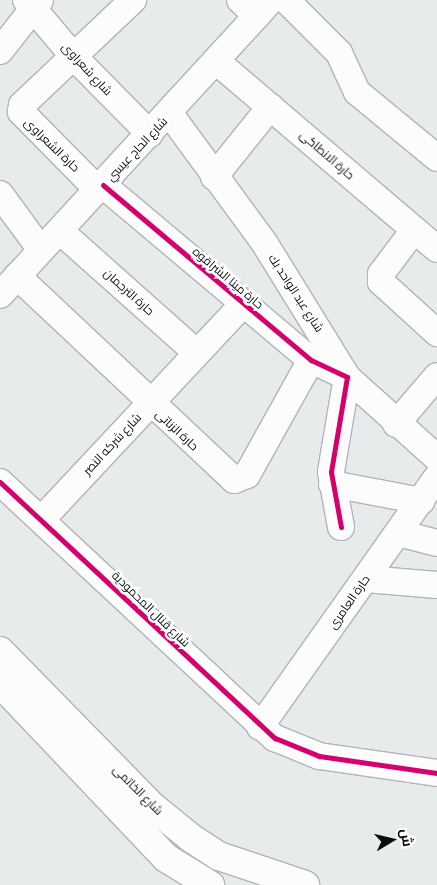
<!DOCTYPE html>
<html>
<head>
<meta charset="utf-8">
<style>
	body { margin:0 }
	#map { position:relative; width:437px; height:885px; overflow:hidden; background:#e8ebec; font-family:Commissioner,Cairo,sans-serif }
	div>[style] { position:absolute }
	.roads { filter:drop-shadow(1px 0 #b2b4b5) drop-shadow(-1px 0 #b2b4b5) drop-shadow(0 1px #b2b4b5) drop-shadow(0 -1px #b2b4b5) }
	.street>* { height:26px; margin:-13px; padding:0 13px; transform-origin:13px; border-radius:13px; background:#fcfcfc }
	.secondary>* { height:28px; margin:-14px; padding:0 14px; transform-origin:14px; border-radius:14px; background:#fcfcfc }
	.cycleway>* { height:5px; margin:-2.5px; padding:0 2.5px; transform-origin:2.5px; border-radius:2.5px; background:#d6006c }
	span { translate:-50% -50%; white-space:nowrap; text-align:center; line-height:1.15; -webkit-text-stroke:5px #fff; paint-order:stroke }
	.street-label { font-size:12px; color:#0b0c0d }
	.north { position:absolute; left:367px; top:815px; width:50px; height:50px; -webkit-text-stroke:4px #fff; paint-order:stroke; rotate:81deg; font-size:14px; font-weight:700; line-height:20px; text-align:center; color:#0b0c0d }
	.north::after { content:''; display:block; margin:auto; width:18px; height:22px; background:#0b0c0d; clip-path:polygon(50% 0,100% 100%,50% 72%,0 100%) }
</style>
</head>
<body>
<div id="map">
	<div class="roads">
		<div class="street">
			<i style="left:26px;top:0;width:75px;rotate:49.9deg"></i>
			<i style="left:74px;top:57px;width:108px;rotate:45.4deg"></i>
			<i style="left:240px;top:0;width:23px;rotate:43deg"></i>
			<i style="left:286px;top:0;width:75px;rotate:45deg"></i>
			<i style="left:339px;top:53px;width:43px;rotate:65.2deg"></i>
			<i style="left:357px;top:92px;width:104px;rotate:39.5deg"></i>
			<i style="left:0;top:51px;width:65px;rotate:-51.9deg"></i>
			<i style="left:216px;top:61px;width:290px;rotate:40.4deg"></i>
			<i style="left:170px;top:114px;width:161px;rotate:53.8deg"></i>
			<i style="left:265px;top:244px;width:156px;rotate:58.3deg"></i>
			<i style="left:347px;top:377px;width:121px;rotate:42deg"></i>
			<i style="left:214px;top:177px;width:90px;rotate:-51.3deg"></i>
			<i style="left:103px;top:185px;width:272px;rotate:40.1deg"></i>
			<i style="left:311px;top:360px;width:40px;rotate:25deg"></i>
			<i style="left:347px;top:377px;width:96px;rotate:99.6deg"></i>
			<i style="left:331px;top:472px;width:56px;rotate:79.7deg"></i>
			<i style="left:98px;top:190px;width:110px;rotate:-134.6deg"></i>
			<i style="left:21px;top:112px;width:7px;rotate:-82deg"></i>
			<i style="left:22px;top:105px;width:153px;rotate:-43.4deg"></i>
			<i style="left:0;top:194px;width:69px;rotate:53.8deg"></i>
			<i style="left:414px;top:230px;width:55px;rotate:126.9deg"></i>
			<i style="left:381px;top:274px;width:8px;rotate:90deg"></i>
			<i style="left:381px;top:282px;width:76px;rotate:42.3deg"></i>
			<i style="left:60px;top:231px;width:183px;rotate:41.7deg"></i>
			<i style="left:17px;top:276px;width:298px;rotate:43.2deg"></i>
			<i style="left:234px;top:480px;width:14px;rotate:-21deg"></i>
			<i style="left:247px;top:475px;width:132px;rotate:-60.9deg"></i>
			<i style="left:0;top:295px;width:401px;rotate:-47.4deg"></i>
			<i style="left:396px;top:424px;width:63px;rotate:-49.5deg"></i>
			<i style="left:0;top:482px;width:376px;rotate:43deg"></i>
			<i style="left:275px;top:738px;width:48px;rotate:22.2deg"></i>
			<i style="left:319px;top:756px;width:119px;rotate:8.2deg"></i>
			<i style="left:332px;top:484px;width:91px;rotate:10.8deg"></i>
			<i style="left:42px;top:519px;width:294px;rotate:-46.9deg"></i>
			<i style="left:398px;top:533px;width:40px;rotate:14.4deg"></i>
			<i style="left:366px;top:579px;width:71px;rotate:4.8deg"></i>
			<i style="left:260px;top:727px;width:306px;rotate:-54.7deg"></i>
		</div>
		<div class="secondary">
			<i style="left:0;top:651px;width:220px;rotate:45.6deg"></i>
			<i style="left:154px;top:808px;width:48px;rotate:39deg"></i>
			<i style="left:191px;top:838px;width:33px;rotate:33deg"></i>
			<i style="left:219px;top:856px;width:91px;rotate:18.6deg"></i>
			<i style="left:0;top:683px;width:241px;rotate:46.5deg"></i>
			<i style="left:166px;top:858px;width:52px;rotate:31.5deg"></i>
		</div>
	</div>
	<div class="cycleway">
		<i style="left:103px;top:185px;width:272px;rotate:40.1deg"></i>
		<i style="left:311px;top:360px;width:40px;rotate:25deg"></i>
		<i style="left:347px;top:377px;width:96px;rotate:99.6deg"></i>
		<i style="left:331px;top:472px;width:56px;rotate:79.7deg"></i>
		<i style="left:0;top:482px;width:376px;rotate:43deg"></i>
		<i style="left:275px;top:738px;width:48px;rotate:22.2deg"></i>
		<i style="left:319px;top:756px;width:119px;rotate:8.2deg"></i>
	</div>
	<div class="street-label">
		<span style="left:87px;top:69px;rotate:47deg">شارع شعراوى</span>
		<span style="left:52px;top:145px;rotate:44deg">حارة الشعراوى</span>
		<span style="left:137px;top:149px;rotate:-47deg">شارع الحاج عيسي</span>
		<span style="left:327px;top:155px;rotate:41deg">حارة الانطاكى</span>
		<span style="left:228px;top:278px;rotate:40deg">حارة مينا الشراقوه</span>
		<span style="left:129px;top:292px;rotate:42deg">حارة الترجمان</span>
		<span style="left:296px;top:293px;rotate:57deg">شارع عبد الواحد بك</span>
		<span style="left:177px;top:430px;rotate:43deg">حارة الزناتى</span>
		<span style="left:112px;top:444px;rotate:-47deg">شارع شركه النصر</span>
		<span style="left:349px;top:602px;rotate:-55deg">حارة العامرى</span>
		<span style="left:151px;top:609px;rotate:44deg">شارع قنال المحمودية</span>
		<span style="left:138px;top:790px;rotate:45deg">شارع الخاتمى</span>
	</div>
	<div class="north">ش</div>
</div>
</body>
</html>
